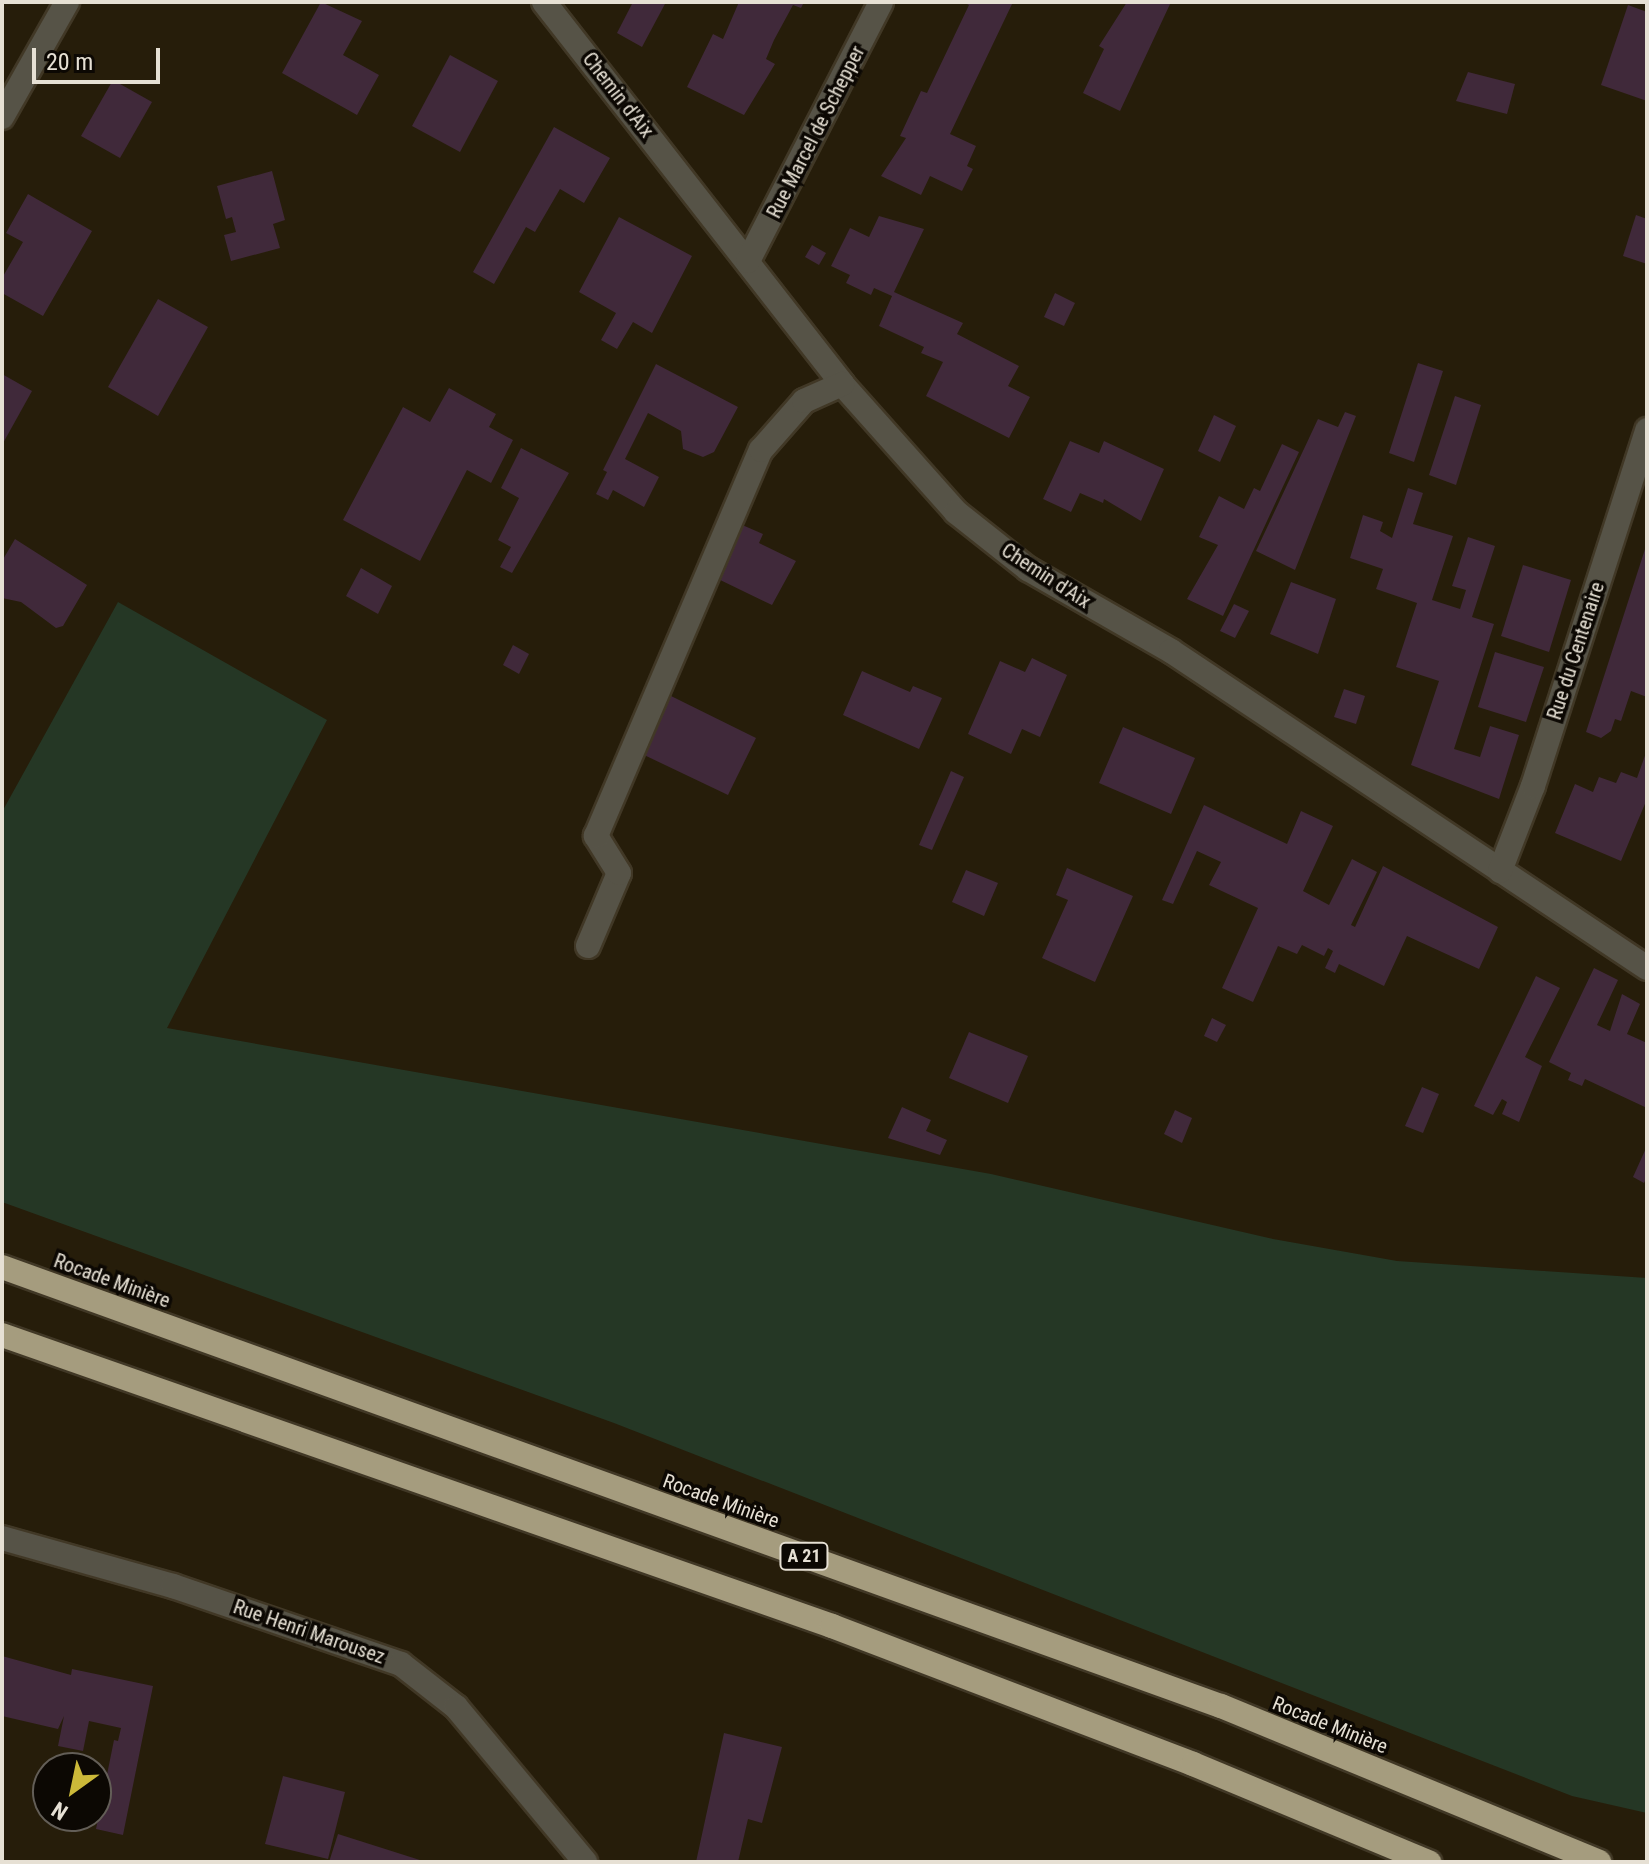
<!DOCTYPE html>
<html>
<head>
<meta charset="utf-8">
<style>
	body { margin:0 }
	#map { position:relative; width:1649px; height:1864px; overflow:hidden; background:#261d0a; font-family:"Roboto Condensed",sans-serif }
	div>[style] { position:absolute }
	.green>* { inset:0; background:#253725 }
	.building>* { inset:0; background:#40293a }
	.roads { filter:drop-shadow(2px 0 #413826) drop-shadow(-2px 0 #413826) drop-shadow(0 2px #413826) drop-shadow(0 -2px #413826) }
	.minor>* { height:24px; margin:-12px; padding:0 12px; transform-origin:12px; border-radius:12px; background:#565347 }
	.highway>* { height:24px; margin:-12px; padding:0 12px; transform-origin:12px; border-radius:12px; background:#a59c7e }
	span { translate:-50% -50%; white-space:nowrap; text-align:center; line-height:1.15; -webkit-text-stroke:7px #0c0803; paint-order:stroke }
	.shield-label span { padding:2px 6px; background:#0c0803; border:2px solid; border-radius:6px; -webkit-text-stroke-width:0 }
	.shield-label { font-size:18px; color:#e6e0d4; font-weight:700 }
	.street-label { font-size:20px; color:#e6e0d4 }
	.frame { position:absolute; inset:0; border:4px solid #e6e0d4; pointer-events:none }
	.north { position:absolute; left:32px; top:1752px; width:80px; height:80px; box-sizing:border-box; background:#0c0803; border:2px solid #635e57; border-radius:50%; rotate:213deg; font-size:22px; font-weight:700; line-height:32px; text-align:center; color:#e6e0d4 }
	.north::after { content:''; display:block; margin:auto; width:28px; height:36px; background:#ccb939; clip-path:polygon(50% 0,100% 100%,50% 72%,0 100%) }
	.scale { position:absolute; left:32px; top:48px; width:128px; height:36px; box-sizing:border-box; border:4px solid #e6e0d4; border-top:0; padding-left:10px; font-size:24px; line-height:28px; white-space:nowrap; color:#e6e0d4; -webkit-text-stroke:6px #0c0803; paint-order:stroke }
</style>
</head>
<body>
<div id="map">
	<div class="green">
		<i style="clip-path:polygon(118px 602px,327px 720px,167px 1028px,991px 1174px,1273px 1239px,1397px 1261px,1647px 1278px,1647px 1813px,1572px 1796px,614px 1423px,2px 1202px,2px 812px)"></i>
	</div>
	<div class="building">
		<i style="clip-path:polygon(321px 2px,362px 21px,343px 55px,379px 75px,357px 115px,282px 73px)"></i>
		<i style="clip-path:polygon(633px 2px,666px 2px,642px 47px,617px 33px)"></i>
		<i style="clip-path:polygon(739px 2px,804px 2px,801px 8px,793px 5px,774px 40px,766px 59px,775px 64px,744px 115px,687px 87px,713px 34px,723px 39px)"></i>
		<i style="clip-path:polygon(963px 2px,1013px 2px,950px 134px,976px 146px,967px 166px,973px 169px,962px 191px,930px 176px,921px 195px,881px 176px,906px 138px,900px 136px,921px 91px,927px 93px,969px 5px)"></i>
		<i style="clip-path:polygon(1127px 2px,1171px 2px,1120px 111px,1083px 93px,1104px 49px,1099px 46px)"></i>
		<i style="clip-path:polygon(1628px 5px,1647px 12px,1647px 101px,1601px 85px)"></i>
		<i style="clip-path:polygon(450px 55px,498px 81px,460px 152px,412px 126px)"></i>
		<i style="clip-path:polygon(1468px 72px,1515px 84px,1507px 114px,1456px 101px)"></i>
		<i style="clip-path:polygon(113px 80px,152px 102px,120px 158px,81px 136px)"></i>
		<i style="clip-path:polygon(554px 127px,610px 158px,584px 203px,560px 189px,535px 232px,526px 227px,494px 284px,473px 272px)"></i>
		<i style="clip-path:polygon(272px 171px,285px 220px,273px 224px,280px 248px,231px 261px,224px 235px,236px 232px,232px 217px,226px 219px,217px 186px)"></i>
		<i style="clip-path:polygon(28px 194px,92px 231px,43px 316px,2px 293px,2px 278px,23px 242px,6px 233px)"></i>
		<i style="clip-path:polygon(1636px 215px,1647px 219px,1647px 264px,1623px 256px)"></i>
		<i style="clip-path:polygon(879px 216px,924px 229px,894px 292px,963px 323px,957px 334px,1019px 366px,1008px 386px,1030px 397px,1009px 438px,926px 396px,943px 362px,921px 353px,924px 347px,879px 326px,892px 296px,874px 288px,871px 295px,846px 283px,850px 275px,831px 266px,850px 228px,869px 237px)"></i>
		<i style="clip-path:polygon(619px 217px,692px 256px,652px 333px,633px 322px,617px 349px,601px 340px,616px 313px,579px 292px)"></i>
		<i style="clip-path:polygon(812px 245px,826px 253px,819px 265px,805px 257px)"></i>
		<i style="clip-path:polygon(1055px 293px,1075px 303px,1064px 326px,1044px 317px)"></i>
		<i style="clip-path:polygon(158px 299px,208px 327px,158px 416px,108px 387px)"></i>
		<i style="clip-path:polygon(1418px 363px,1443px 371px,1414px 462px,1389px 453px)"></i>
		<i style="clip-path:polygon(656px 364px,738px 407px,714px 452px,703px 457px,683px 449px,681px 431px,648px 413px,625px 459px,659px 477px,644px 507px,613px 490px,608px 500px,596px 494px,607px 472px,603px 470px)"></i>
		<i style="clip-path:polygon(2px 374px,32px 391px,2px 445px)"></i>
		<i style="clip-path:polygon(449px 388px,496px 414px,489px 427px,513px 440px,491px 483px,467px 470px,420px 561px,343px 520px,403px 407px,430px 422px)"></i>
		<i style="clip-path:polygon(1455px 396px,1481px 405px,1456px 485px,1429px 475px)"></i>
		<i style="clip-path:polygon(1345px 412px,1356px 416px,1295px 570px,1256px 551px,1318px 419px,1338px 427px)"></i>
		<i style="clip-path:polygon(1214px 415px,1236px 426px,1220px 462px,1198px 451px)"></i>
		<i style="clip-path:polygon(1070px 441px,1099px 453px,1104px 441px,1164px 469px,1141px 521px,1104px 499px,1103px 503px,1080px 493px,1071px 512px,1043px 499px)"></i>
		<i style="clip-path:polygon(1282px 444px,1299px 452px,1223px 616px,1187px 599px,1218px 545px,1199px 537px,1219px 496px,1244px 509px,1254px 488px,1260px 491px)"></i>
		<i style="clip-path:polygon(521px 448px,569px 473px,512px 573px,500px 567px,511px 547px,498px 540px,519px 498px,501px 488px)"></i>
		<i style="clip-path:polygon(1408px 488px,1423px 493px,1413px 524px,1453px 536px,1432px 600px,1460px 609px,1466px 590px,1452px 586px,1468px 537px,1495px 546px,1472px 617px,1494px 624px,1454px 749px,1480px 757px,1490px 726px,1519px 735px,1499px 799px,1411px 765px,1439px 681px,1396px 667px,1417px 603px,1376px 589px,1383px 569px,1350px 558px,1363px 515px,1383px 522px,1380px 531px,1392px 538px)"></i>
		<i style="clip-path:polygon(740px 524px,763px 534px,759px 543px,796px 561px,772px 605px,714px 577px)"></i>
		<i style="clip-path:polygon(15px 539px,87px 585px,63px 626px,56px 628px,21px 602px,2px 598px,2px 561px)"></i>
		<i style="clip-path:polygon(1646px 546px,1647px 697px,1631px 691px,1621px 721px,1615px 719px,1611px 731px,1601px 738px,1586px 732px)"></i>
		<i style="clip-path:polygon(1523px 565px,1571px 580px,1549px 652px,1501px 636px)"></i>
		<i style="clip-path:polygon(361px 568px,392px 586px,378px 614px,346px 596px)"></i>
		<i style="clip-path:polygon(1291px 582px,1336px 599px,1318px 654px,1270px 634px)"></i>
		<i style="clip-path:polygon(1234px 604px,1249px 611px,1235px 638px,1220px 631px)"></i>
		<i style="clip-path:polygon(513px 645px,529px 654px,519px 674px,503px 665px)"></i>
		<i style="clip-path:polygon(1495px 652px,1544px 667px,1526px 722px,1478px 707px)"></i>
		<i style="clip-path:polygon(1032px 658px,1067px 675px,1040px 737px,1022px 729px,1011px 754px,968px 734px,1000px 661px,1025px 672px)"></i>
		<i style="clip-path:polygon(862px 671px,910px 692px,913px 686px,942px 698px,919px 749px,843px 715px)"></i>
		<i style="clip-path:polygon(1344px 689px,1365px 696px,1356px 724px,1334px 717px)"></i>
		<i style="clip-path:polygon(671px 696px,756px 738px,728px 795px,642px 754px)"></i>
		<i style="clip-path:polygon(1123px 727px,1195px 758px,1171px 814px,1099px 783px)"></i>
		<i style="clip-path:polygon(1647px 750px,1647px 799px,1621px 861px,1555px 833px,1575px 784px,1593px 792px,1599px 777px,1616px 783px,1621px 772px,1637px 778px)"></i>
		<i style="clip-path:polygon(951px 771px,964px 777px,932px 850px,919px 845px)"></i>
		<i style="clip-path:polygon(1204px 805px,1287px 844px,1301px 811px,1333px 826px,1303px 891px,1329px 905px,1352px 859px,1377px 872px,1351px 925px,1355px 927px,1383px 866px,1498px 927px,1479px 969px,1407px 936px,1384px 986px,1339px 964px,1335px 973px,1325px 968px,1333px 951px,1328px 948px,1324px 956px,1302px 945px,1297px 954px,1278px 946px,1253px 1002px,1222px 988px,1258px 908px,1209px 885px,1221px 862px,1197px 851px,1173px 904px,1162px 900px)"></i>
		<i style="clip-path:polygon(1067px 868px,1133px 896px,1095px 982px,1042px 958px,1068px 900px,1056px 895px)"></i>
		<i style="clip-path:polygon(966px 870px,998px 883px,984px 916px,952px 902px)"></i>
		<i style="clip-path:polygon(1594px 968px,1618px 980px,1597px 1025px,1610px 1031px,1622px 994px,1640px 1004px,1627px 1034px,1647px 1043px,1647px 1108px,1585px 1079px,1582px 1086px,1568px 1080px,1571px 1073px,1549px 1062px)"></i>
		<i style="clip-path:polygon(1536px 976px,1560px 988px,1525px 1057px,1542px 1066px,1519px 1122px,1502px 1114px,1507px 1102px,1502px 1099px,1493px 1115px,1474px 1106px)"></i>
		<i style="clip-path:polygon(1212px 1018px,1226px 1025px,1217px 1042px,1204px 1036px)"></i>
		<i style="clip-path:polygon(969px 1032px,1028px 1056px,1008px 1103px,949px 1078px)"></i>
		<i style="clip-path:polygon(1422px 1087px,1439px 1094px,1423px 1133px,1405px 1126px)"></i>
		<i style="clip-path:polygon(902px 1107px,931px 1120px,926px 1131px,947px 1140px,940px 1155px,888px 1138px)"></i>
		<i style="clip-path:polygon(1175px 1110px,1192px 1118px,1182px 1143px,1164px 1134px)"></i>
		<i style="clip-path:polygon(1647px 1146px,1647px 1177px,1644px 1183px,1633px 1177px)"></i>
		<i style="clip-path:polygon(2px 1656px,71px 1675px,72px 1669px,153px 1686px,123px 1835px,96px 1829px,114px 1740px,118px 1741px,121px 1728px,89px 1721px,83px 1751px,58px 1746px,64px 1716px,58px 1729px,2px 1716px)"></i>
		<i style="clip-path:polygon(724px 1733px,782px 1747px,762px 1823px,748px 1819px,738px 1862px,696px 1862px)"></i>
		<i style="clip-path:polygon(283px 1776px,345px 1792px,328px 1859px,265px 1844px)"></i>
		<i style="clip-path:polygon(338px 1834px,423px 1861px,423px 1862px,329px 1862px)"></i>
	</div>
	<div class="roads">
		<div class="minor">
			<i style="left:544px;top:2px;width:484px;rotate:52deg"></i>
			<i style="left:842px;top:384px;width:171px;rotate:48.3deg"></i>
			<i style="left:956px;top:512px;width:92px;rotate:38.4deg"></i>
			<i style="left:1028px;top:569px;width:165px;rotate:29.8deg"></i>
			<i style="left:1171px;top:651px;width:572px;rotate:33.66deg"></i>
			<i style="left:2px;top:117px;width:132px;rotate:-60.5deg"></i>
			<i style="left:748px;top:261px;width:291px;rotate:-62.8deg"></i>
			<i style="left:1500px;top:871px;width:91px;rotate:-68.8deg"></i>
			<i style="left:1533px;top:786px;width:374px;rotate:-72.2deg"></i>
			<i style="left:588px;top:946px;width:79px;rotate:-67deg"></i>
			<i style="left:619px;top:873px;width:44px;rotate:-121.9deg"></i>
			<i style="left:596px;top:836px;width:420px;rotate:-66.9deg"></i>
			<i style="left:761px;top:450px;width:65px;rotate:-48.7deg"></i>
			<i style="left:804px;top:401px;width:42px;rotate:-24.1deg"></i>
			<i style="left:2px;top:1538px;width:178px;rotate:15.7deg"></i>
			<i style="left:173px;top:1586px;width:241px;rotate:18.9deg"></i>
			<i style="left:401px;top:1664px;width:70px;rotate:38deg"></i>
			<i style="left:456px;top:1707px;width:202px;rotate:50.2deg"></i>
		</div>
		<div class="highway">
			<i style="left:2px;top:1267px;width:1296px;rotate:19.81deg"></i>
			<i style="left:1221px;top:1706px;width:409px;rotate:22.4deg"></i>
			<i style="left:2px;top:1335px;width:880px;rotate:19.32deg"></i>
			<i style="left:832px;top:1626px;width:386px;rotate:20.9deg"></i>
			<i style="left:1193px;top:1764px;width:256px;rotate:22.6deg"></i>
		</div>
	</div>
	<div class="shield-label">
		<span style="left:804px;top:1556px">A 21</span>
	</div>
	<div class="street-label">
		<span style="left:618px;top:95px;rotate:52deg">Chemin d'Aix</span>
		<span style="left:816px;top:132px;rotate:-63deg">Rue Marcel de Schepper</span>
		<span style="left:1046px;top:576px;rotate:33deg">Chemin d'Aix</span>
		<span style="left:1576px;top:651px;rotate:-72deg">Rue du Centenaire</span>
		<span style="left:112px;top:1281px;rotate:20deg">Rocade Minière</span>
		<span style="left:721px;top:1501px;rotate:20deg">Rocade Minière</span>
		<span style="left:309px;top:1632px;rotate:19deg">Rue Henri Marousez</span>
		<span style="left:1330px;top:1725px;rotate:22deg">Rocade Minière</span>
	</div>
	<div class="frame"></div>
	<div class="north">N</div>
	<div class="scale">20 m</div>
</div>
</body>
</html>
